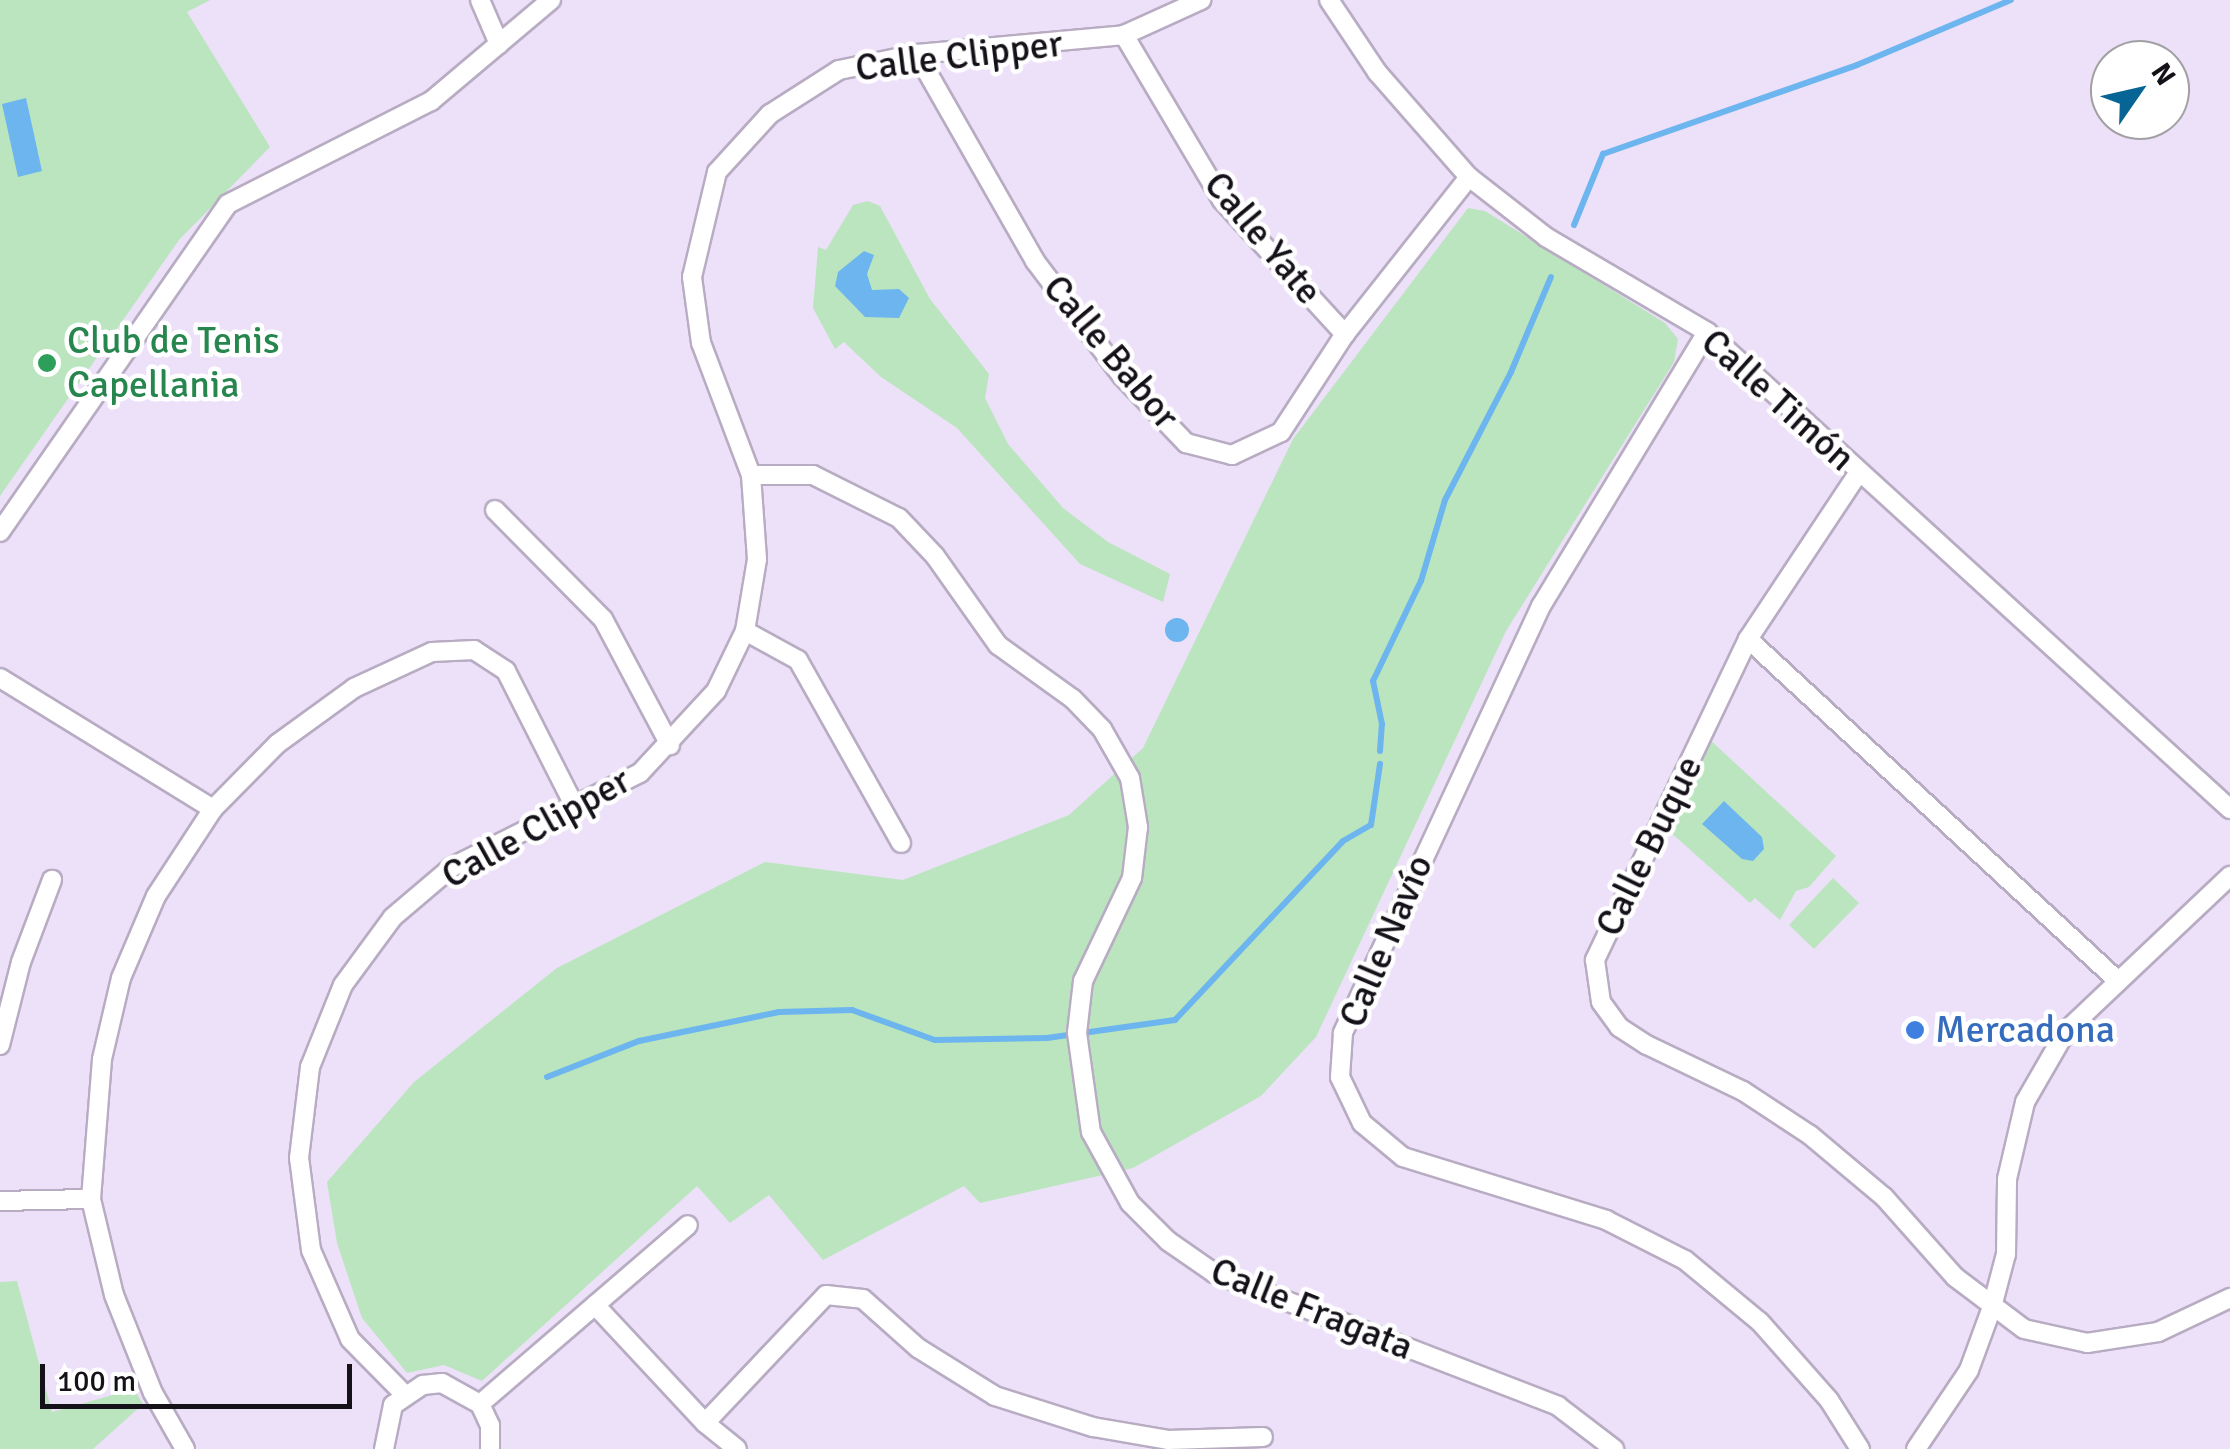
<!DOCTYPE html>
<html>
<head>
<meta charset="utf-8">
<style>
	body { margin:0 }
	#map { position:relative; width:2230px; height:1449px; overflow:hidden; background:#ede0f9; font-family:Signika,sans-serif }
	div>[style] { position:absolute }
	.green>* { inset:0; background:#bbe5be }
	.water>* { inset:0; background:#6db5ef }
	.round { border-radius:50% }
	.stream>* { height:6px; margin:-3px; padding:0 3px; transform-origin:3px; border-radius:3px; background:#6db5ef }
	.roads { filter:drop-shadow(2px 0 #b8acc3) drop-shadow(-2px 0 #b8acc3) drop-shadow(0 2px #b8acc3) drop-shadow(0 -2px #b8acc3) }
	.minor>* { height:18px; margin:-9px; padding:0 9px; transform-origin:9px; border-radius:9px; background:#fff }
	.dots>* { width:28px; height:28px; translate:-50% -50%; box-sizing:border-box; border:5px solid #fff; border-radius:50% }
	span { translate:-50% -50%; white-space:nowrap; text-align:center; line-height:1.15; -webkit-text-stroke:9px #fff; paint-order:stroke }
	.street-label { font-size:38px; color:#151119 }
	.leisure-label { font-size:38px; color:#27864d }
	.left { translate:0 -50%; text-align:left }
	.shop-label { font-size:38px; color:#366cbe }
	.north { position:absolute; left:2090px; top:40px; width:100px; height:100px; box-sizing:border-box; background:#fff; border:2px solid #a1a0a3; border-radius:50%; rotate:56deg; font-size:28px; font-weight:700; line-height:40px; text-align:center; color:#151119 }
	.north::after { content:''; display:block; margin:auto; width:35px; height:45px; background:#066594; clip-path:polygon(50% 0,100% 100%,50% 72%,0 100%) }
	.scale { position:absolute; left:40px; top:1364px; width:312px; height:45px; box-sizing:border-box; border:5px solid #151119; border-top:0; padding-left:12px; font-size:30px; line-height:35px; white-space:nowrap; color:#151119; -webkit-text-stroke:8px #fff; paint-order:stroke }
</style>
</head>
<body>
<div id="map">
	<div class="green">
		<i style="clip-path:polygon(0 0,210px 0,187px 12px,270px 147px,179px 240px,0 496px)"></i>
		<i style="clip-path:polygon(868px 201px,880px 206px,930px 299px,989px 374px,985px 398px,1008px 444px,1063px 508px,1108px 542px,1170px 574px,1163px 602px,1080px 564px,957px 428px,881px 377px,844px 342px,835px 349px,813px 308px,818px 247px,826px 250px,853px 205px)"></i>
		<i style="clip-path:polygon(1468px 208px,1485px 211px,1665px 323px,1678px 339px,1674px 362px,1506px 631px,1316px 1037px,1261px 1096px,1133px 1168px,980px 1203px,964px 1186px,823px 1260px,769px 1195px,730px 1223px,697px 1186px,482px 1381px,444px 1365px,407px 1373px,362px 1318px,337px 1243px,327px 1182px,414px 1082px,557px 968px,765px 862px,903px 880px,1069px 815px,1143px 748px,1293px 439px)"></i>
		<i style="clip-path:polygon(1710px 740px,1836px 856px,1809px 887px,1796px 891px,1780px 920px,1755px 898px,1750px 903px,1669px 831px)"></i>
		<i style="clip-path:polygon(1833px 878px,1859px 903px,1814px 949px,1789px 925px)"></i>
		<i style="clip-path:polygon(17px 1281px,52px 1412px,134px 1389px,143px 1404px,93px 1449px,0 1449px,0 1282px)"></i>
	</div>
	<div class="water">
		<i style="clip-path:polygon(26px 98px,42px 171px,18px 177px,2px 104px)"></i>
		<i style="clip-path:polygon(864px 251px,874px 255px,867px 274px,872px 290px,899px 289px,909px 298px,899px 318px,865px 317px,835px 286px,838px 272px)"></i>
		<i class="round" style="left:1165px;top:618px;width:24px;height:24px"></i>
		<i style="clip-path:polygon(1724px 801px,1762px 837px,1764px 849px,1753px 861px,1742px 859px,1702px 824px)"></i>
	</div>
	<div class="stream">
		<i style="left:1574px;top:225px;width:77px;rotate:-67.8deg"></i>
		<i style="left:1603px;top:154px;width:269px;rotate:-19.3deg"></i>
		<i style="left:1857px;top:65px;width:167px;rotate:-22.9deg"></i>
		<i style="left:1380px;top:751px;width:27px;rotate:-86deg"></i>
		<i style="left:1382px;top:724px;width:44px;rotate:-101.8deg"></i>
		<i style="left:1373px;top:681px;width:111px;rotate:-64.4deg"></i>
		<i style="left:1421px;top:581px;width:84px;rotate:-73.5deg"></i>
		<i style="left:1445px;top:500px;width:144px;rotate:-62.7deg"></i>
		<i style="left:1511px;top:372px;width:103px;rotate:-67.2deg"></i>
		<i style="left:547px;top:1077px;width:99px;rotate:-21.4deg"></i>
		<i style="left:639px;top:1041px;width:143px;rotate:-11.7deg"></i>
		<i style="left:779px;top:1012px;width:73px;rotate:-1.6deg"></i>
		<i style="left:852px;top:1010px;width:88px;rotate:19.9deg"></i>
		<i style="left:935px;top:1040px;width:112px;rotate:-1deg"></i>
		<i style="left:1047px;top:1038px;width:129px;rotate:-8deg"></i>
		<i style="left:1175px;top:1020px;width:245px;rotate:-46.8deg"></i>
		<i style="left:1343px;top:841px;width:32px;rotate:-30deg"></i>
		<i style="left:1371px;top:825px;width:62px;rotate:-81.6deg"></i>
	</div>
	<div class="roads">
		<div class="minor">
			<i style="left:480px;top:0;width:48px;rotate:66.6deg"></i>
			<i style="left:1329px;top:0;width:87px;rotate:56.3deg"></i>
			<i style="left:1377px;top:72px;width:140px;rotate:48.8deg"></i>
			<i style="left:1469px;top:177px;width:98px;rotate:37.9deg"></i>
			<i style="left:1546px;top:237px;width:187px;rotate:30.5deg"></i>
			<i style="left:1707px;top:332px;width:708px;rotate:42.37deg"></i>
			<i style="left:1124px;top:35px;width:192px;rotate:59.3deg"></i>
			<i style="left:1222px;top:200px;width:182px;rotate:47.5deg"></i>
			<i style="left:917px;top:54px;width:238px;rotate:60.3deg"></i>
			<i style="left:1035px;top:261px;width:144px;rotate:52.9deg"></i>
			<i style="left:1122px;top:376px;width:93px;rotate:46.3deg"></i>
			<i style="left:1186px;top:443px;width:48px;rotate:14.6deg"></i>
			<i style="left:1232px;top:455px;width:54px;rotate:-25.1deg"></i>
			<i style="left:1281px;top:432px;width:117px;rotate:-56.9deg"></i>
			<i style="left:1345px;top:334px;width:200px;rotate:-51.7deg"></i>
			<i style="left:1707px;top:332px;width:320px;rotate:121.2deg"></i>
			<i style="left:1541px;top:606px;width:471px;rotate:114.9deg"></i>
			<i style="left:1343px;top:1033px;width:44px;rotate:93.9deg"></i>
			<i style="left:1340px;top:1077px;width:51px;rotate:64.4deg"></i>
			<i style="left:1362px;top:1123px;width:53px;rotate:39.7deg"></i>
			<i style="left:1403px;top:1157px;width:213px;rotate:17.2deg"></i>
			<i style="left:1606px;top:1220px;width:89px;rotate:26.9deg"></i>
			<i style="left:1685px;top:1260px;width:97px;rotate:39.6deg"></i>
			<i style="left:1760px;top:1322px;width:104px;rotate:48.5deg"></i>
			<i style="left:1829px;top:1400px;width:58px;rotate:57.7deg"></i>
			<i style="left:1859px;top:472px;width:201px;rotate:123.6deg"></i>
			<i style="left:1748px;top:639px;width:356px;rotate:115.5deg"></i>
			<i style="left:1595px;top:960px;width:42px;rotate:81.9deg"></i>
			<i style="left:1601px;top:1002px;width:31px;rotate:54deg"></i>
			<i style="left:1619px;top:1027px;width:33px;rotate:33deg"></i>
			<i style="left:1647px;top:1045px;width:106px;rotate:25.6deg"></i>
			<i style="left:1743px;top:1091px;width:80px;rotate:33.3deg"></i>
			<i style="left:1810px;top:1135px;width:97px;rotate:40deg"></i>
			<i style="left:1884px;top:1197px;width:107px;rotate:48.4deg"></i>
			<i style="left:1955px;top:1277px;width:86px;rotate:37deg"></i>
			<i style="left:2024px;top:1329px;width:65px;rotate:12.5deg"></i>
			<i style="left:2087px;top:1343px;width:72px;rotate:-8.8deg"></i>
			<i style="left:2158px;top:1332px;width:80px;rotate:-25.3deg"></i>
			<i style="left:751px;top:475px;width:62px"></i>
			<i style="left:813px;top:475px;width:96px;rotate:26.6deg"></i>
			<i style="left:899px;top:518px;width:52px;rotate:46.5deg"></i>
			<i style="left:935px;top:556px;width:109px;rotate:54.7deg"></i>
			<i style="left:998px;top:645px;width:92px;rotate:35.8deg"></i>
			<i style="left:1073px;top:699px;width:42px;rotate:46deg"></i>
			<i style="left:1102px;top:729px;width:56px;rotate:60.3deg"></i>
			<i style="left:1130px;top:778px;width:50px;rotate:80.7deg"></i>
			<i style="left:1138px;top:827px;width:51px;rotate:96.7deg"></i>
			<i style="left:1132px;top:878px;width:114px;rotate:115.4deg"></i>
			<i style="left:1083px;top:981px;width:52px;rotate:96.6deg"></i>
			<i style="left:1077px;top:1033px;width:100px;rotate:82deg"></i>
			<i style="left:1091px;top:1132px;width:81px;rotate:61.2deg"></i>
			<i style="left:1130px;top:1203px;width:54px;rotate:45deg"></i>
			<i style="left:1168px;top:1241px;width:56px;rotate:34.8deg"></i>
			<i style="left:1214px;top:1273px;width:369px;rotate:21.1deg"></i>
			<i style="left:1558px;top:1406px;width:71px;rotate:37.5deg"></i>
			<i style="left:495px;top:510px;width:153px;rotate:45.3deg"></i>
			<i style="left:603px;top:619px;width:143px;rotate:62deg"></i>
			<i style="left:0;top:532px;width:399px;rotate:-55.2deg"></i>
			<i style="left:228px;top:204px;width:228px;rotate:-26.9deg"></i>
			<i style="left:431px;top:101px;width:157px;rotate:-40.1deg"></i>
			<i style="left:745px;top:631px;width:60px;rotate:28.7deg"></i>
			<i style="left:798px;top:660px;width:210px;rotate:60.6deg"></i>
			<i style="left:1748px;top:639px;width:504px;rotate:42.75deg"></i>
			<i style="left:0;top:678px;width:250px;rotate:31.6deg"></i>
			<i style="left:0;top:1045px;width:86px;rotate:-75.8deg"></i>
			<i style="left:21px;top:962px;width:88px;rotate:-69.3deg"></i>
			<i style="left:0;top:1201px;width:91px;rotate:-1.3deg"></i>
			<i style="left:595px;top:1305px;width:161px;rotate:47deg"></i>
			<i style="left:705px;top:1423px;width:41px;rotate:39.1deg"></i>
			<i style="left:404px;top:1394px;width:77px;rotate:-134.5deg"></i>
			<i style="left:350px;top:1339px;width:97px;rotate:-113.7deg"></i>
			<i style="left:311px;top:1250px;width:93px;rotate:-97.4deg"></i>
			<i style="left:299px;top:1158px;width:92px;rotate:-83.1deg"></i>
			<i style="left:310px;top:1067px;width:88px;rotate:-68.1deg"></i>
			<i style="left:343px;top:985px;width:84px;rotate:-53.7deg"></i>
			<i style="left:393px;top:917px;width:77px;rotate:-40.3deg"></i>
			<i style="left:452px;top:867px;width:210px;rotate:-26.6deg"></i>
			<i style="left:640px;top:773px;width:112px;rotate:-47.2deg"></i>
			<i style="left:716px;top:691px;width:67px;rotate:-64.2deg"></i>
			<i style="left:745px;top:631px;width:73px;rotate:-80.5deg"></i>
			<i style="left:757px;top:559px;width:84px;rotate:-94.1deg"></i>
			<i style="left:751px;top:475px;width:141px;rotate:-110.7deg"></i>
			<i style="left:701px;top:343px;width:67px;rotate:-97.8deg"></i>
			<i style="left:692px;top:277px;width:108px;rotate:-76.6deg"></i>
			<i style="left:717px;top:172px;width:79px;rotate:-47.6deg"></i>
			<i style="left:770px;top:114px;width:82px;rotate:-32.5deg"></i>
			<i style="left:839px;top:70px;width:80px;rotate:-11.6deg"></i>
			<i style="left:917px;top:54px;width:208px;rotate:-5.2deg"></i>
			<i style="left:1124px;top:35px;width:85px;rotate:-24.4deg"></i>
			<i style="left:480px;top:1404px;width:274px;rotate:-40.7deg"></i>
			<i style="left:705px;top:1423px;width:176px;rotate:-46.6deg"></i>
			<i style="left:826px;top:1295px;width:37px;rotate:6deg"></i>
			<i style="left:863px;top:1299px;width:74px;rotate:41.7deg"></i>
			<i style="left:918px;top:1348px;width:91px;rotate:31.9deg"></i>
			<i style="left:995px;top:1396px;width:103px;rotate:17.6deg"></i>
			<i style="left:1093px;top:1427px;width:76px;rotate:9.8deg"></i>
			<i style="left:1168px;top:1440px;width:95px;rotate:-1.8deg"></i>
			<i style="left:185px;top:1449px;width:64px;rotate:-119.7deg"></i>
			<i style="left:153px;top:1393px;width:105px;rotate:-111.7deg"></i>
			<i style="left:114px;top:1295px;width:99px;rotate:-103.5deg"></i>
			<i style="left:91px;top:1199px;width:140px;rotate:-85.5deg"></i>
			<i style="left:102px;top:1059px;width:83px;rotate:-76.8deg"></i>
			<i style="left:121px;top:978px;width:89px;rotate:-66.9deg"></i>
			<i style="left:156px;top:896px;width:104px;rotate:-56.8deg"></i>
			<i style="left:213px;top:809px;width:91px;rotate:-45.4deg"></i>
			<i style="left:277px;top:744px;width:95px;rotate:-36deg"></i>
			<i style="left:354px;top:688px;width:86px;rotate:-24.8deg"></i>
			<i style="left:432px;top:652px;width:42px;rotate:-2.7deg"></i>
			<i style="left:474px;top:650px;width:38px;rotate:33deg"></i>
			<i style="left:506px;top:671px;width:155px;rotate:63.1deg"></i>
			<i style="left:384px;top:1449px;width:45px;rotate:-78.4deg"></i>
			<i style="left:393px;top:1405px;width:36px;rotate:-34deg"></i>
			<i style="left:423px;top:1385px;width:19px;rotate:-6deg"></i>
			<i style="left:442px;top:1383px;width:43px;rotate:28.9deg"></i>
			<i style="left:480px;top:1404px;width:23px;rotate:65deg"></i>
			<i style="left:490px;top:1425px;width:24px;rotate:90deg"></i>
			<i style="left:1916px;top:1449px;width:95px;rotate:-56.1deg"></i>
			<i style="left:1969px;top:1370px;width:67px;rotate:-69.9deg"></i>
			<i style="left:1992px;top:1307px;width:55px;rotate:-75.2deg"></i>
			<i style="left:2006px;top:1254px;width:75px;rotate:-89.2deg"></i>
			<i style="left:2007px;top:1179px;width:79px;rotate:-76.8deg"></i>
			<i style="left:2025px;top:1102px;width:82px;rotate:-60deg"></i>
			<i style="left:2066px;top:1031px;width:226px;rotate:-43.4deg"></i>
		</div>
	</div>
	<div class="dots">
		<i style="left:47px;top:363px;background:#2e9e5b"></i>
		<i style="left:1915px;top:1030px;background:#3f7fe0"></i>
	</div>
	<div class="street-label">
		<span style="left:959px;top:56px;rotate:-7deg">Calle Clipper</span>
		<span style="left:1263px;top:238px;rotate:50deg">Calle Yate</span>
		<span style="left:1111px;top:352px;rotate:50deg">Calle Babor</span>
		<span style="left:1778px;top:400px;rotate:42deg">Calle Timón</span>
		<span style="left:536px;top:828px;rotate:-29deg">Calle Clipper</span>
		<span style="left:1649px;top:846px;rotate:-64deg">Calle Buque</span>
		<span style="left:1386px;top:941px;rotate:-67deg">Calle Navío</span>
		<span style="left:1312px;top:1309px;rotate:22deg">Calle Fragata</span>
	</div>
	<div class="leisure-label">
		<span class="left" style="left:67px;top:363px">Club de Tenis<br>Capellania</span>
	</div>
	<div class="shop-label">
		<span class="left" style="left:1935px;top:1030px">Mercadona</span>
	</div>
	<div class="north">N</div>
	<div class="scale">100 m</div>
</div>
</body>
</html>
